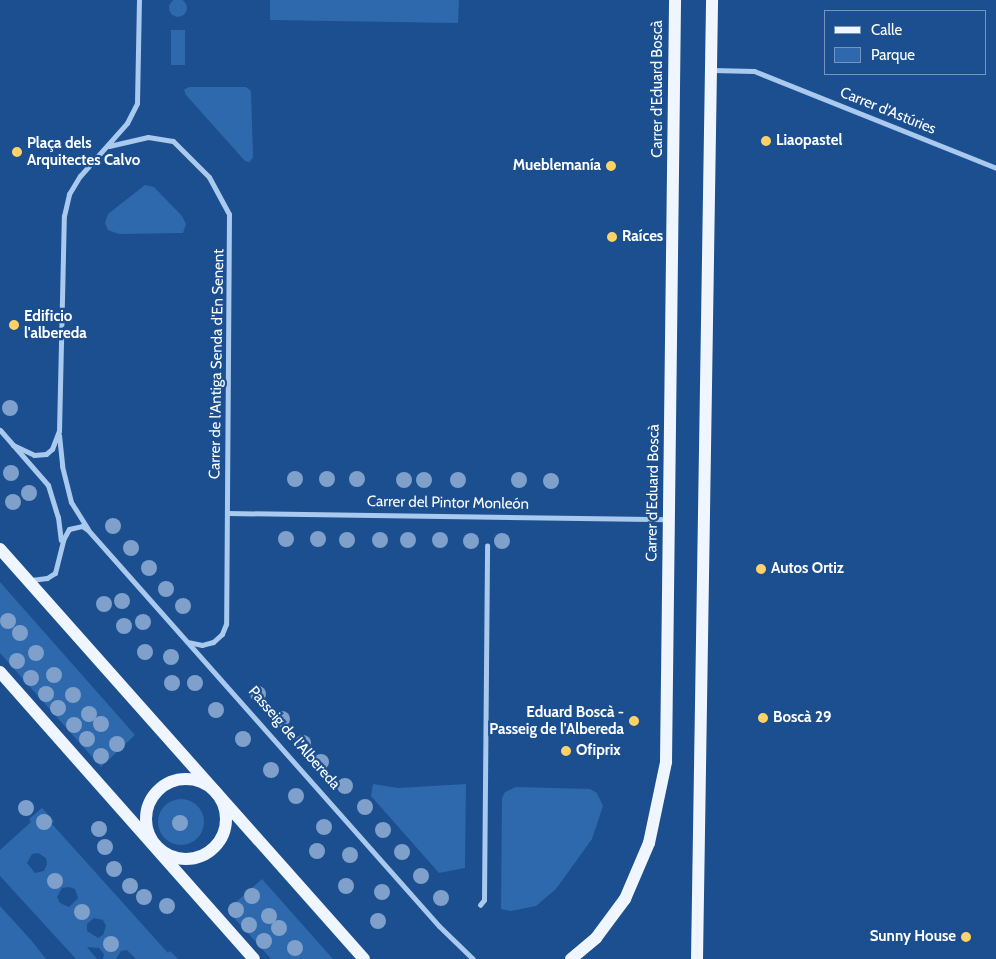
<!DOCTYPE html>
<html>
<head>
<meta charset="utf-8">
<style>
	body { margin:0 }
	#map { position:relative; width:996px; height:959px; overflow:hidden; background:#1b4f8f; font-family:Cabin,sans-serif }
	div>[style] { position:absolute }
	.green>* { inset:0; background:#2e69ad }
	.round { border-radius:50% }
	.pedestrian>* { height:4.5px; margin:-2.25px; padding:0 2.25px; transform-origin:2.25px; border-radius:2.25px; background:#a9c9ee }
	.minor>* { height:5px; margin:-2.5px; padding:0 2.5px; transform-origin:2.5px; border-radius:2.5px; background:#a9c9ee }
	.primary>* { height:12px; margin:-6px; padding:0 6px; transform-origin:6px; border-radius:6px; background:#f0f6ff }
	.primary>.ring { margin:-6px; padding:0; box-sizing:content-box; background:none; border:12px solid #f0f6ff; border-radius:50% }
	.trees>* { width:16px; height:16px; margin:-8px; border-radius:50%; background:#7ea0ca }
	.dots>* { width:14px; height:14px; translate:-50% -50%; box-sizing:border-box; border:2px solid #1b4f8f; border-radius:50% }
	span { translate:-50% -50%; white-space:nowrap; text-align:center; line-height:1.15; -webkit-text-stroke:4.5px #1b4f8f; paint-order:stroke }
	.street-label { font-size:15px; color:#fff }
	.poi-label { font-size:15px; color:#fff; font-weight:700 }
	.left { translate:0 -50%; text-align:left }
	.right { translate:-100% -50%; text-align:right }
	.legend { position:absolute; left:824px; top:10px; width:162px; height:65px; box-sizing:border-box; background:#1b4f8f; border:1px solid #7695bc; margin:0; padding:6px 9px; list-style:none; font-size:15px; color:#fff }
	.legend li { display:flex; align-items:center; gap:10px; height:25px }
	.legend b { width:25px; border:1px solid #7695bc }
</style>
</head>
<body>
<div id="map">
	<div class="green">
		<i class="round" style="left:169px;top:-1px;width:18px;height:18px"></i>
		<i style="clip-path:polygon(270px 0,459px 0,458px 23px,270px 20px)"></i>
		<i style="clip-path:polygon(171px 30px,185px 30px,185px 65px,171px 65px)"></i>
		<i style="clip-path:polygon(189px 87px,246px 87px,251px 91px,253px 157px,250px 162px,245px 161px,186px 95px,184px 90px)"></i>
		<i style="clip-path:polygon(145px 185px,154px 187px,182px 216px,186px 224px,183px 233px,119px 234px,108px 230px,105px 223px,108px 214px)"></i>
		<i style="clip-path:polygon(0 582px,135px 735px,101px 767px,0 653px)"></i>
		<i style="clip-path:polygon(373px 784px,398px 788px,466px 784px,465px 868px,439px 873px,371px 796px)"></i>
		<i style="clip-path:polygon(516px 787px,590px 789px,597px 793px,603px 806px,592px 839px,556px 889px,536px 906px,511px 911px,501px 909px,502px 798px,505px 792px)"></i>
		<i class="round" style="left:158px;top:799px;width:46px;height:46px"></i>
		<i style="clip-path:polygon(evenodd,42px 808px,54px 821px,52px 824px,168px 953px,170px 951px,178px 959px,136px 959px,127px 950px,121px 951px,116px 959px,103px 959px,104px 954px,99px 948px,87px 947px,97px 959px,76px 959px,0 876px,0 850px,31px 822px,29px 819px,42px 808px,38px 853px,46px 858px,47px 864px,44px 871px,35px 873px,27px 863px,32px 854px,38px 853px,42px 808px,69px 887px,75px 889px,78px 898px,69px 907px,60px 903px,57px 897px,62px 888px,69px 887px,42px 808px,94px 918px,103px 920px,106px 926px,103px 935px,98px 938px,87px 931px,87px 924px,94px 918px)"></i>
		<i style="clip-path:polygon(262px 879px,333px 959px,271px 959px,227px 910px)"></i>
		<i style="clip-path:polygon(0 906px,31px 940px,46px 959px,0 959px)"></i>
	</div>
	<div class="pedestrian">
		<i style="left:480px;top:905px;width:6px;rotate:-51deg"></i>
		<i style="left:484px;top:900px;width:354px;rotate:-89.5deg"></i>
	</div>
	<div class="minor">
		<i style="left:712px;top:70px;width:42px;rotate:1.4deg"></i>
		<i style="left:754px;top:71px;width:261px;rotate:21.8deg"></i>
		<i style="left:109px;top:146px;width:40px;rotate:-13deg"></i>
		<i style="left:148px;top:137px;width:25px;rotate:9deg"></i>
		<i style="left:173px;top:141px;width:51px;rotate:45deg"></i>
		<i style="left:209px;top:177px;width:42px;rotate:61.6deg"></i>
		<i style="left:229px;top:214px;width:410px;rotate:90.4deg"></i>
		<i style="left:226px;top:624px;width:11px;rotate:112deg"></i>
		<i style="left:222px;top:634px;width:12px;rotate:138deg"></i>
		<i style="left:213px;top:642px;width:11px;rotate:165deg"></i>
		<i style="left:202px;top:645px;width:14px;rotate:-168deg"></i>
		<i style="left:0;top:430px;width:73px;rotate:48.9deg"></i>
		<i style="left:48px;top:485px;width:34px;rotate:73deg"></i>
		<i style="left:58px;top:517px;width:23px;rotate:83deg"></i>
		<i style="left:59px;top:435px;width:31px;rotate:84deg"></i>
		<i style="left:62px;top:466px;width:37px;rotate:76deg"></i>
		<i style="left:71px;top:502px;width:31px;rotate:58deg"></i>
		<i style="left:13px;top:445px;width:23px;rotate:25deg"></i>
		<i style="left:34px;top:455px;width:12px;rotate:-5deg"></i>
		<i style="left:46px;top:454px;width:8px;rotate:-40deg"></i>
		<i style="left:52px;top:449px;width:19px;rotate:-69deg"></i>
		<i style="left:59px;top:431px;width:215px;rotate:-88.7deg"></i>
		<i style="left:64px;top:216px;width:23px;rotate:-77deg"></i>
		<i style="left:69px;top:194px;width:21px;rotate:-59deg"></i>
		<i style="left:80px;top:176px;width:71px;rotate:-48.4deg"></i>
		<i style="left:127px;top:123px;width:22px;rotate:-63deg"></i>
		<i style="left:137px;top:103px;width:103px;rotate:-88.9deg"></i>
		<i style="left:228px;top:513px;width:441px;rotate:0.8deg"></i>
		<i style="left:31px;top:580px;width:16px;rotate:-7deg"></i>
		<i style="left:47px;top:578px;width:9px;rotate:-32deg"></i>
		<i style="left:55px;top:573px;width:36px;rotate:-76deg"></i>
		<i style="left:64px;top:538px;width:10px;rotate:-61deg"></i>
		<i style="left:69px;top:529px;width:13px;rotate:-13deg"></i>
		<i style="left:82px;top:526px;width:7px;rotate:34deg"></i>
		<i style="left:88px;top:530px;width:529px;rotate:48.45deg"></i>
		<i style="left:439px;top:926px;width:47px;rotate:44.1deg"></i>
	</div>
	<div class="primary">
		<i style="left:0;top:549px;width:548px;rotate:48.4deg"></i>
		<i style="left:0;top:672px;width:383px;rotate:48.5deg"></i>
		<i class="ring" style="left:146px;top:779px;width:68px;height:68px"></i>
		<i style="left:571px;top:959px;width:33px;rotate:-40deg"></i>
		<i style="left:596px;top:938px;width:49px;rotate:-53.4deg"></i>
		<i style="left:625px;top:899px;width:61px;rotate:-66.8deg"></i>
		<i style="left:649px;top:843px;width:83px;rotate:-78.1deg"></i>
		<i style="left:666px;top:762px;width:762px;rotate:-89.32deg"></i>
		<i style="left:697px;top:959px;width:959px;rotate:-89.1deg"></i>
	</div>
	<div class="trees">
		<i style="left:10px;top:408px"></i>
		<i style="left:11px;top:473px"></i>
		<i style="left:295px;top:479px"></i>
		<i style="left:327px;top:479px"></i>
		<i style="left:357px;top:479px"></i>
		<i style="left:404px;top:480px"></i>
		<i style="left:424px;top:480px"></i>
		<i style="left:458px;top:480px"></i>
		<i style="left:519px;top:480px"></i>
		<i style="left:551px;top:481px"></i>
		<i style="left:29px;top:493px"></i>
		<i style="left:13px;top:502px"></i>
		<i style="left:113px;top:526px"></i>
		<i style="left:286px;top:539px"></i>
		<i style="left:318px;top:539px"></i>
		<i style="left:347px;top:540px"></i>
		<i style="left:380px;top:540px"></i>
		<i style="left:408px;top:540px"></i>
		<i style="left:440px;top:540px"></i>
		<i style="left:471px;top:541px"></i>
		<i style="left:502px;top:541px"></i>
		<i style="left:131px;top:548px"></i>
		<i style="left:149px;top:568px"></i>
		<i style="left:166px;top:589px"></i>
		<i style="left:122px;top:601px"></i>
		<i style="left:104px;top:604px"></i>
		<i style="left:183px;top:606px"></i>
		<i style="left:8px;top:621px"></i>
		<i style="left:143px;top:622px"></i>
		<i style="left:124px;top:626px"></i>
		<i style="left:20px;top:633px"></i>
		<i style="left:145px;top:652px"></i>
		<i style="left:36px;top:653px"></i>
		<i style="left:171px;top:657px"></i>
		<i style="left:17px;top:661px"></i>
		<i style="left:54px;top:675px"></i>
		<i style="left:31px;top:678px"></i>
		<i style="left:172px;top:683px"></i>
		<i style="left:195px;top:683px"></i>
		<i style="left:46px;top:694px"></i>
		<i style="left:258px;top:694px"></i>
		<i style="left:73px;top:695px"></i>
		<i style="left:58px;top:708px"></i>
		<i style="left:216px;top:710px"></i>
		<i style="left:89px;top:714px"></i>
		<i style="left:282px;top:719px"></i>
		<i style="left:101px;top:724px"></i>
		<i style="left:74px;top:725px"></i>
		<i style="left:87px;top:739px"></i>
		<i style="left:243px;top:739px"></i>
		<i style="left:303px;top:743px"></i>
		<i style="left:117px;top:744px"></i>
		<i style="left:101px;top:756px"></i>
		<i style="left:321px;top:762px"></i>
		<i style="left:271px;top:770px"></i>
		<i style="left:345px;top:786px"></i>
		<i style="left:296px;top:796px"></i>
		<i style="left:365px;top:807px"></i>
		<i style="left:26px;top:808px"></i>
		<i style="left:44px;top:822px"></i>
		<i style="left:180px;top:823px"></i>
		<i style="left:324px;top:827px"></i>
		<i style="left:99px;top:829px"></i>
		<i style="left:383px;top:830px"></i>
		<i style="left:105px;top:847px"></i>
		<i style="left:317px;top:851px"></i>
		<i style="left:402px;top:852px"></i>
		<i style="left:350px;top:855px"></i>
		<i style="left:114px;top:869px"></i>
		<i style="left:421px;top:876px"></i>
		<i style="left:55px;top:881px"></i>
		<i style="left:130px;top:886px"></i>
		<i style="left:346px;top:886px"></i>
		<i style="left:382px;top:892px"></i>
		<i style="left:252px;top:896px"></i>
		<i style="left:144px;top:897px"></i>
		<i style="left:441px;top:898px"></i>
		<i style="left:167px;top:906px"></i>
		<i style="left:236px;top:910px"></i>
		<i style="left:82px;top:912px"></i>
		<i style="left:269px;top:916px"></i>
		<i style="left:378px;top:921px"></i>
		<i style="left:249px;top:925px"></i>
		<i style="left:279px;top:928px"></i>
		<i style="left:264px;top:941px"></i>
		<i style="left:111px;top:944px"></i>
		<i style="left:295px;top:948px"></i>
	</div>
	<div class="dots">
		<i style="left:766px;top:141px;background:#ffd166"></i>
		<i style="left:17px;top:152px;background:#ffd166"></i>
		<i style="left:611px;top:166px;background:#ffd166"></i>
		<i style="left:612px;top:237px;background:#ffd166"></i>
		<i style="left:14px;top:325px;background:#ffd166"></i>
		<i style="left:761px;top:569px;background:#ffd166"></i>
		<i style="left:763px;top:718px;background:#ffd166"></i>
		<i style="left:634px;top:721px;background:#ffd166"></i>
		<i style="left:566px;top:751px;background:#ffd166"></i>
		<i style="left:966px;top:937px;background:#ffd166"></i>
	</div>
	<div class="street-label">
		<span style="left:658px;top:89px;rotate:-90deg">Carrer d'Eduard Boscà</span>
		<span style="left:888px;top:111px;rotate:22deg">Carrer d'Astúries</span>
		<span style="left:217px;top:364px;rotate:-89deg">Carrer de l'Antiga Senda d'En Senent</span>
		<span style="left:653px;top:493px;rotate:-89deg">Carrer d'Eduard Boscà</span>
		<span style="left:448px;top:503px;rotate:1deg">Carrer del Pintor Monleón</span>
		<span style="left:294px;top:738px;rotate:49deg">Passeig de l'Albereda</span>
	</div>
	<div class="poi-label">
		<span class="left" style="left:776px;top:141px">Liaopastel</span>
		<span class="left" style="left:27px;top:152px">Plaça dels<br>Arquitectes Calvo</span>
		<span class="right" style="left:601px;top:166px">Mueblemanía</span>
		<span class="left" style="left:622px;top:237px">Raíces</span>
		<span class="left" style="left:24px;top:325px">Edificio<br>l'albereda</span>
		<span class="left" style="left:771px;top:569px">Autos Ortiz</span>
		<span class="right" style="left:624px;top:721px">Eduard Boscà -<br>Passeig de l'Albereda</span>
		<span class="left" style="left:773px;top:718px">Boscà 29</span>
		<span class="left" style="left:576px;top:751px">Ofiprix</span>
		<span class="right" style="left:956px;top:937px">Sunny House</span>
	</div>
	<ul class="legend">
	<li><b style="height:6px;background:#f0f6ff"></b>Calle</li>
	<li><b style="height:14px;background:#2e69ad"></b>Parque</li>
	</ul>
</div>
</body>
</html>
